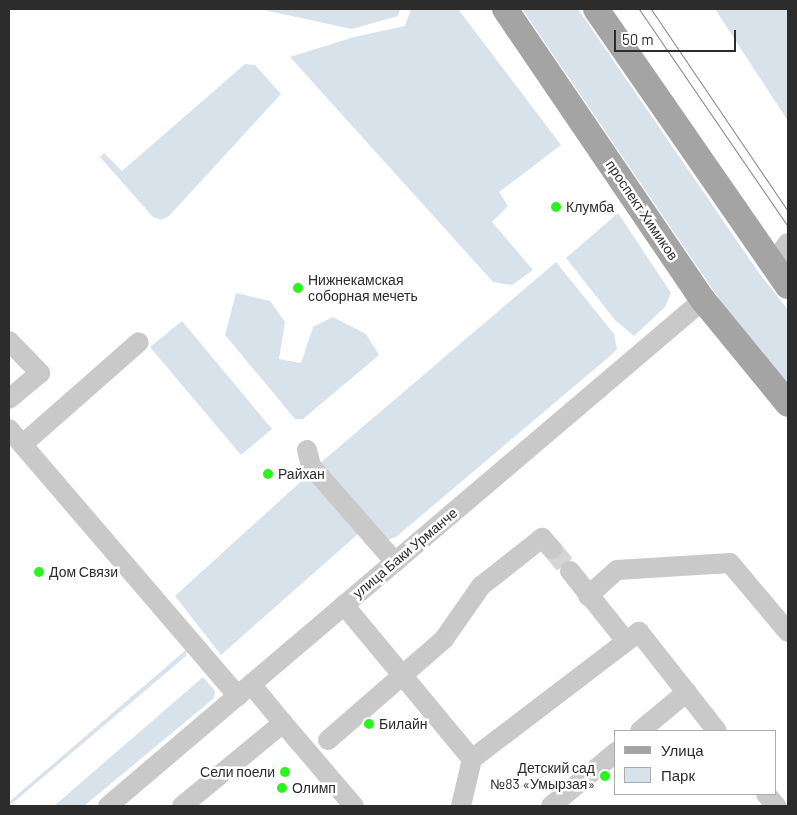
<!DOCTYPE html>
<html>
<head>
<meta charset="utf-8">
<style>
	body { margin:0 }
	#map { position:relative; width:797px; height:815px; overflow:hidden; background:#fff; font-family:Barlow,sans-serif }
	div>[style] { position:absolute }
	.green>* { inset:0; background:#d8e2eb }
	.minor-tunnel>* { height:20px; margin-top:-10px; transform-origin:0; background:repeating-linear-gradient(90deg,#d5d5d5 0 20px,transparent 0 30px) }
	.minor>* { height:20px; margin:-10px; padding:0 10px; transform-origin:10px; border-radius:10px; background:#c9c9c9 }
	.major>* { height:26px; margin:-13px; padding:0 13px; transform-origin:13px; border-radius:13px; background:#a4a4a4 }
	.tram>* { height:1px; margin:-0.5px; padding:0 0.5px; transform-origin:0.5px; border-radius:0.5px; background:#818181 }
	.dots>* { width:14px; height:14px; translate:-50% -50%; box-sizing:border-box; border:2px solid #fff; border-radius:50% }
	span { translate:-50% -50%; white-space:nowrap; text-align:center; line-height:1.15; -webkit-text-stroke:5px #fff; paint-order:stroke }
	.poi-label { font-size:14px; color:#2c2c2c }
	.left { translate:0 -50%; text-align:left }
	.right { translate:-100% -50%; text-align:right }
	.street-label { font-size:14px; color:#2c2c2c }
	.frame { position:absolute; inset:0; border:10px solid #2c2c2c; pointer-events:none }
	.legend { position:absolute; left:614px; top:730px; width:162px; height:65px; box-sizing:border-box; background:#fff; border:1px solid #ababab; margin:0; padding:6px 9px; list-style:none; font-size:15px; color:#2c2c2c }
	.legend li { display:flex; align-items:center; gap:10px; height:25px }
	.legend b { width:25px; border:1px solid #ababab }
	.scale { position:absolute; left:614px; top:30px; width:122px; height:22px; box-sizing:border-box; border:2px solid #2c2c2c; border-top:0; padding-left:6px; font-size:15px; line-height:18px; white-space:nowrap; color:#2c2c2c; -webkit-text-stroke:4px #fff; paint-order:stroke }
</style>
</head>
<body>
<div id="map">
	<div class="green">
		<i style="clip-path:polygon(259px 9px,400px 9px,398px 16px,352px 29px)"></i>
		<i style="clip-path:polygon(411px 9px,458px 9px,561px 145px,499px 192px,508px 206px,492px 222px,533px 270px,512px 285px,493px 282px,290px 57px,354px 37px,405px 26px)"></i>
		<i style="clip-path:polygon(522px 9px,578px 9px,759px 273px,788px 310px,788px 385px,735px 322px)"></i>
		<i style="clip-path:polygon(715px 9px,788px 9px,788px 121px)"></i>
		<i style="clip-path:polygon(245px 64px,255px 65px,281px 94px,169px 216px,161px 220px,153px 217px,100px 157px,104px 153px,122px 171px)"></i>
		<i style="clip-path:polygon(618px 213px,671px 293px,665px 307px,634px 336px,615px 320px,566px 258px)"></i>
		<i style="clip-path:polygon(556px 262px,614px 334px,617px 350px,396px 537px,388px 540px,318px 465px)"></i>
		<i style="clip-path:polygon(236px 293px,270px 301px,285px 322px,279px 359px,301px 363px,313px 327px,333px 317px,366px 334px,379px 355px,303px 419px,295px 419px,225px 335px)"></i>
		<i style="clip-path:polygon(182px 321px,272px 429px,241px 455px,150px 347px)"></i>
		<i style="clip-path:polygon(307px 476px,358px 534px,221px 655px,175px 596px)"></i>
		<i style="clip-path:polygon(187px 649px,186px 656px,9px 806px,9px 802px)"></i>
		<i style="clip-path:polygon(203px 677px,215px 691px,214px 698px,84px 806px,54px 806px)"></i>
	</div>
	<div class="minor-tunnel">
		<i style="left:552px;top:549px;width:28px;rotate:51deg"></i>
	</div>
	<div class="minor">
		<i style="left:772px;top:264px;width:26px;rotate:-53deg"></i>
		<i style="left:9px;top:341px;width:45px;rotate:45.9deg"></i>
		<i style="left:40px;top:373px;width:40px;rotate:140deg"></i>
		<i style="left:9px;top:429px;width:352px;rotate:49.4deg"></i>
		<i style="left:23px;top:444px;width:154px;rotate:-41.3deg"></i>
		<i style="left:307px;top:450px;width:16px;rotate:76deg"></i>
		<i style="left:311px;top:466px;width:128px;rotate:48.8deg"></i>
		<i style="left:570px;top:571px;width:88px;rotate:51.4deg"></i>
		<i style="left:588px;top:596px;width:39px;rotate:-42deg"></i>
		<i style="left:617px;top:570px;width:113px;rotate:-3.5deg"></i>
		<i style="left:730px;top:563px;width:90px;rotate:50deg"></i>
		<i style="left:344px;top:605px;width:200px;rotate:50.3deg"></i>
		<i style="left:472px;top:759px;width:210px;rotate:-37.3deg"></i>
		<i style="left:639px;top:632px;width:126px;rotate:51.8deg"></i>
		<i style="left:283px;top:723px;width:109px;rotate:49.5deg"></i>
		<i style="left:640px;top:731px;width:61px;rotate:-39.7deg"></i>
		<i style="left:328px;top:740px;width:154px;rotate:-41deg"></i>
		<i style="left:444px;top:639px;width:65px;rotate:-55.1deg"></i>
		<i style="left:481px;top:586px;width:78px;rotate:-38.2deg"></i>
		<i style="left:542px;top:538px;width:15px;rotate:48deg"></i>
		<i style="left:766px;top:794px;width:16px;rotate:50deg"></i>
		<i style="left:108px;top:806px;width:781px;rotate:-40.38deg"></i>
		<i style="left:182px;top:806px;width:131px;rotate:-39.4deg"></i>
		<i style="left:283px;top:723px;width:50px;rotate:-129.4deg"></i>
		<i style="left:461px;top:806px;width:48px;rotate:-76.8deg"></i>
		<i style="left:551px;top:806px;width:85px;rotate:-39.7deg"></i>
	</div>
	<div class="major">
		<i style="left:505px;top:9px;width:352px;rotate:55.8deg"></i>
		<i style="left:703px;top:300px;width:134px;rotate:50.7deg"></i>
		<i style="left:596px;top:9px;width:337px;rotate:55.3deg"></i>
	</div>
	<div class="tram">
		<i style="left:639px;top:9px;width:264px;rotate:55.6deg"></i>
		<i style="left:651px;top:9px;width:244px;rotate:55.9deg"></i>
	</div>
	<div class="dots">
		<i style="left:556px;top:207px;background:#2af31e"></i>
		<i style="left:298px;top:288px;background:#2af31e"></i>
		<i style="left:268px;top:474px;background:#2af31e"></i>
		<i style="left:39px;top:572px;background:#2af31e"></i>
		<i style="left:369px;top:724px;background:#2af31e"></i>
		<i style="left:285px;top:772px;background:#2af31e"></i>
		<i style="left:605px;top:776px;background:#2af31e"></i>
		<i style="left:282px;top:788px;background:#2af31e"></i>
	</div>
	<div class="poi-label">
		<span class="left" style="left:566px;top:207px">Клумба</span>
		<span class="left" style="left:308px;top:288px">Нижнекамская<br>соборная мечеть</span>
		<span class="left" style="left:278px;top:474px">Райхан</span>
		<span class="left" style="left:49px;top:572px">Дом Связи</span>
		<span class="left" style="left:379px;top:724px">Билайн</span>
		<span class="right" style="left:595px;top:776px">Детский сад<br>№83 «Умырзая»</span>
		<span class="right" style="left:275px;top:772px">Сели поели</span>
		<span class="left" style="left:292px;top:788px">Олимп</span>
	</div>
	<div class="street-label">
		<span style="left:642px;top:210px;rotate:56deg">проспект Химиков</span>
		<span style="left:405px;top:553px;rotate:-40deg">улица Баки Урманче</span>
	</div>
	<div class="frame"></div>
	<ul class="legend">
	<li><b style="height:6px;background:#a4a4a4"></b>Улица</li>
	<li><b style="height:14px;background:#d8e2eb"></b>Парк</li>
	</ul>
	<div class="scale">50 m</div>
</div>
</body>
</html>
